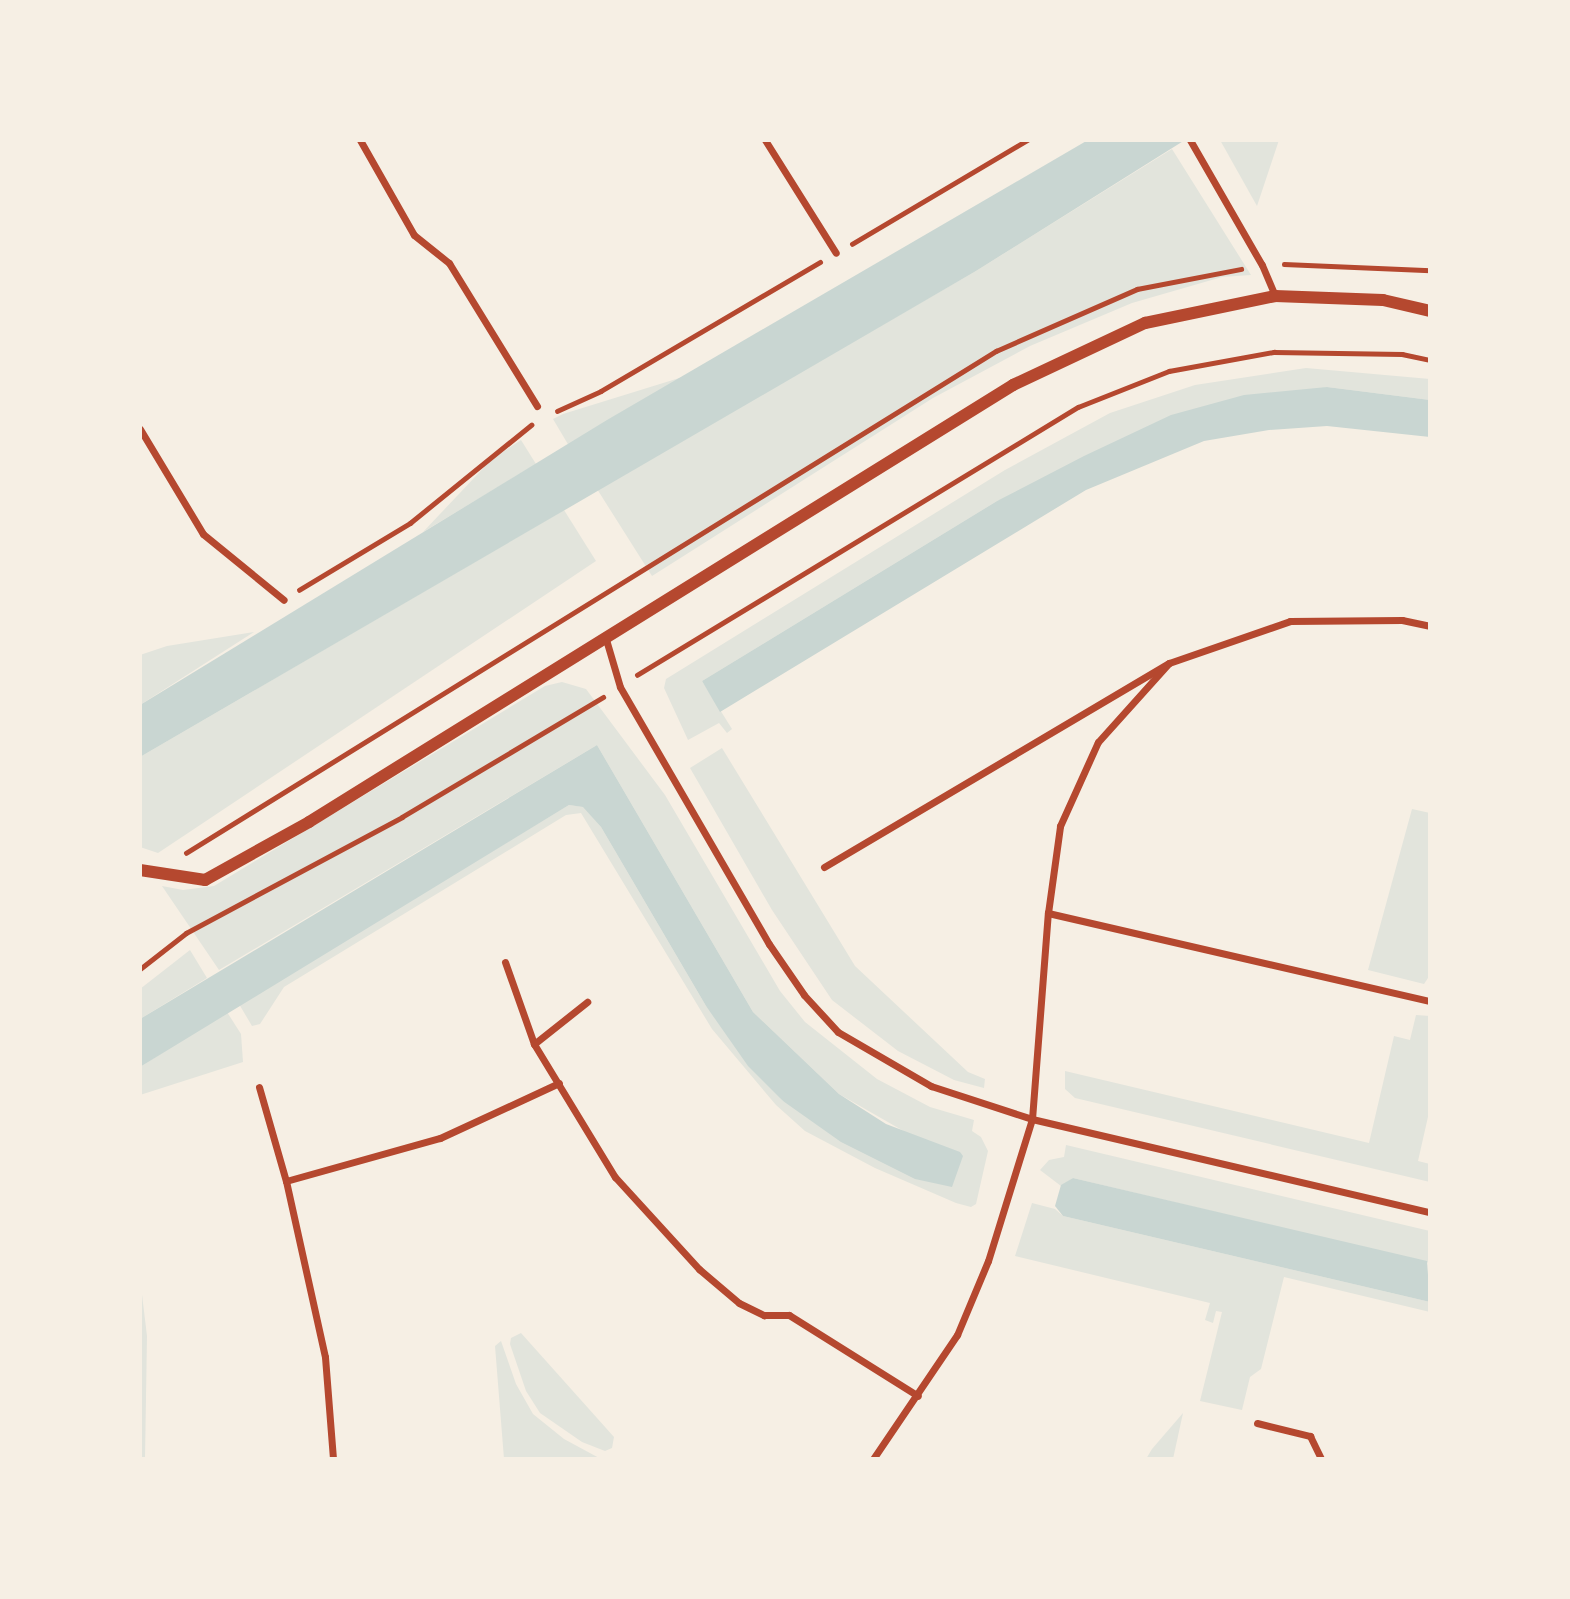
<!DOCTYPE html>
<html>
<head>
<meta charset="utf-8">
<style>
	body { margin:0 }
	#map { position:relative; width:1570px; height:1599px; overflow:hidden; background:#f6efe4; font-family:"Nunito Sans",sans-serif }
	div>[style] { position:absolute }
	.green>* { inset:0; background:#e2e4dc }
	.water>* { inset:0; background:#c9d6d2 }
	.path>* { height:4.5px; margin:-2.25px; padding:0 2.25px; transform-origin:2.25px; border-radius:2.25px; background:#b5482f }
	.minor>* { height:7px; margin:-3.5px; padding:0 3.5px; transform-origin:3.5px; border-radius:3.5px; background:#b5482f }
	.tertiary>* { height:12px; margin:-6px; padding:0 6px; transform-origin:6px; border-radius:6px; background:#b5482f }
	span { translate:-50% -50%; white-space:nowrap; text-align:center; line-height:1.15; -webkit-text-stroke:5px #f6efe4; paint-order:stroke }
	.frame { position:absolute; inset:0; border:142px solid #f6efe4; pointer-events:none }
</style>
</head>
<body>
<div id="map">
	<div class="green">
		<i style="clip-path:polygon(1220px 140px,1279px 140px,1257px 206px)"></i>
		<i style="clip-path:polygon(1172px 149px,1251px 275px,1222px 277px,1132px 303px,1030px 346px,933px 398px,652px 576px,597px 489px,976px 271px)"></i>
		<i style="clip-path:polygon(1306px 368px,1430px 379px,1430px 400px,1327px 387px,997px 501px,702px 681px,732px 729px,727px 733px,719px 723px,688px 740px,664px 688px,666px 679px,1005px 470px,1110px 413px,1195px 385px)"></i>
		<i style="clip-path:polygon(689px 375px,569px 446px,553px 419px,563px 414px)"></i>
		<i style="clip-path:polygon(521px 440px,536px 464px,423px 532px,492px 459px)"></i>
		<i style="clip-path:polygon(564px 510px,596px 561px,158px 853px,140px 847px,140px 757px)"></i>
		<i style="clip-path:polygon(254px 632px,140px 705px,140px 655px,167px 646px)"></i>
		<i style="clip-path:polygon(562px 682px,586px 689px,665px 795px,780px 991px,805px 1022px,877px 1079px,930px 1107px,974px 1120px,972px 1131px,981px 1137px,988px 1151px,976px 1204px,971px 1207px,956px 1203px,875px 1168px,805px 1131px,776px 1105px,712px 1029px,581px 813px,566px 815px,284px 987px,260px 1024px,252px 1026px,239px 1004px,569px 805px,584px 807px,601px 827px,706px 1006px,783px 1101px,914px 1137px,839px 1094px,753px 1012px,597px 745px,219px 970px,162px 886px,183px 890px,214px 886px,545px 686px)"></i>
		<i style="clip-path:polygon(722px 748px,855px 966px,968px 1072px,985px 1079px,984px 1088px,954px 1080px,898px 1051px,832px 1000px,772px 910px,690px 768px)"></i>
		<i style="clip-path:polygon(1412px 809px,1430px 813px,1430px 975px,1424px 984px,1368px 970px)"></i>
		<i style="clip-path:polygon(190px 950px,207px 978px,140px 1019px,140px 989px)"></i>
		<i style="clip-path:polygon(227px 1012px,241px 1034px,243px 1062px,140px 1095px,140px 1067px)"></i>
		<i style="clip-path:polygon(1416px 1015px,1430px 1016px,1430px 1108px,1418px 1161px,1430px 1164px,1430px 1182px,1075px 1098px,1065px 1089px,1065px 1071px,1369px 1143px,1394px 1036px,1410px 1040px)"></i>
		<i style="clip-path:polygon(1066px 1145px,1430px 1231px,1430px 1263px,1073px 1178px,1061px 1186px,1040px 1170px,1049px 1160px,1064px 1157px)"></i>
		<i style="clip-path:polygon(1032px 1203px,1055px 1209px,1063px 1216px,1430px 1302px,1430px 1312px,1284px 1277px,1261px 1369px,1250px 1377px,1242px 1410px,1200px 1401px,1222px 1312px,1216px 1311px,1213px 1323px,1205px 1320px,1210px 1303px,1015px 1256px)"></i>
		<i style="clip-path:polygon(140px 1278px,147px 1336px,145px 1459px,140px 1459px)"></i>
		<i style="clip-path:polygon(521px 1333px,614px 1437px,612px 1448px,605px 1451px,582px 1442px,540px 1413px,526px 1391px,510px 1344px,511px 1338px)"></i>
		<i style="clip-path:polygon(501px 1341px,516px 1384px,533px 1414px,564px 1439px,601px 1459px,504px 1459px,495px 1346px)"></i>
		<i style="clip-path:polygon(1183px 1413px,1173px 1459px,1146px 1459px,1152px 1449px)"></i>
	</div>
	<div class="water">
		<i style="clip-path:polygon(1088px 140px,1185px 140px,976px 271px,140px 757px,140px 705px,607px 420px)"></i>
		<i style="clip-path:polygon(1327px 387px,1430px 400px,1430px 437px,1327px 426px,1269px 430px,1204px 441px,1086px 490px,720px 712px,702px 681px,997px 501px,1084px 456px,1171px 415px,1244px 395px)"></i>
		<i style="clip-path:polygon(597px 745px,753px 1012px,839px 1094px,886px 1124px,960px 1152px,963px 1156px,952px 1187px,915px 1179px,841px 1142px,783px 1101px,748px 1066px,706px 1006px,601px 827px,583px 807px,569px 805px,140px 1067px,140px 1019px)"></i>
		<i style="clip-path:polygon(1073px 1178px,1427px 1261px,1430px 1302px,1063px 1216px,1055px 1206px,1061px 1185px)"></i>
	</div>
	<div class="path">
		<i style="left:852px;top:244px;width:204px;rotate:-30.7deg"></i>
		<i style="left:1284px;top:264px;width:146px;rotate:2.4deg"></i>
		<i style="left:557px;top:411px;width:48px;rotate:-24.4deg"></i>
		<i style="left:601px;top:391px;width:254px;rotate:-30.5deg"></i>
		<i style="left:299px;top:590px;width:130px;rotate:-31.1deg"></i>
		<i style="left:410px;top:523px;width:156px;rotate:-39deg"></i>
		<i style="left:637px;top:675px;width:516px;rotate:-31.29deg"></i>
		<i style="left:1078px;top:407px;width:98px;rotate:-21.6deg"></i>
		<i style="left:1169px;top:371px;width:107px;rotate:-10.3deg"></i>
		<i style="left:1274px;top:352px;width:128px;rotate:0.9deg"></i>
		<i style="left:1402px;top:354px;width:29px;rotate:12deg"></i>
		<i style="left:186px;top:853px;width:953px;rotate:-31.79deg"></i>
		<i style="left:996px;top:351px;width:154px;rotate:-23.7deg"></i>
		<i style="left:1137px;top:289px;width:106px;rotate:-10.9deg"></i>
		<i style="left:140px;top:969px;width:58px;rotate:-38deg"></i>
		<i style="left:186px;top:933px;width:245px;rotate:-28.2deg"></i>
		<i style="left:402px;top:817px;width:234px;rotate:-30.8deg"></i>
	</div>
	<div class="minor">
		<i style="left:360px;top:140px;width:109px;rotate:60.4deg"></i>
		<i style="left:414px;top:235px;width:45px;rotate:38.7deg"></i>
		<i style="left:449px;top:263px;width:168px;rotate:58.4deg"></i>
		<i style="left:765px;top:140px;width:133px;rotate:57.9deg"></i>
		<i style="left:1190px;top:140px;width:144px;rotate:60.1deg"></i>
		<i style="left:1262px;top:265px;width:34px;rotate:67deg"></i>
		<i style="left:140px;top:429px;width:122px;rotate:59deg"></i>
		<i style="left:203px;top:534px;width:104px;rotate:39.2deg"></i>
		<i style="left:605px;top:636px;width:53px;rotate:73.6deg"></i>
		<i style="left:620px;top:687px;width:297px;rotate:59.9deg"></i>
		<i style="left:769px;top:944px;width:62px;rotate:55.5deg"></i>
		<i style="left:804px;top:995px;width:50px;rotate:47.4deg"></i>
		<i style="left:838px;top:1032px;width:108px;rotate:30.1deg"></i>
		<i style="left:931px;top:1086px;width:106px;rotate:18.1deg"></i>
		<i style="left:1032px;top:1119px;width:409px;rotate:13.2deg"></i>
		<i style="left:824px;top:867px;width:401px;rotate:-30.6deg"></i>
		<i style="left:1169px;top:663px;width:128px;rotate:-19.1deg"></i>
		<i style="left:1290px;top:621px;width:112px;rotate:-0.5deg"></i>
		<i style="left:1402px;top:620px;width:29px;rotate:12deg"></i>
		<i style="left:1048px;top:913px;width:392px;rotate:13deg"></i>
		<i style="left:505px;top:962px;width:87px;rotate:70.5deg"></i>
		<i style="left:534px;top:1044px;width:156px;rotate:58.7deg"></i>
		<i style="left:615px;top:1177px;width:125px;rotate:47.6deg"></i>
		<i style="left:699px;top:1269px;width:52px;rotate:40.4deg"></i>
		<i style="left:739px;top:1303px;width:28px;rotate:26deg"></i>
		<i style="left:764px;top:1315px;width:25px"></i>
		<i style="left:789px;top:1315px;width:152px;rotate:32.1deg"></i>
		<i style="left:534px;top:1044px;width:68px;rotate:-38.4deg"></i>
		<i style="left:259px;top:1087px;width:98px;rotate:74deg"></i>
		<i style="left:286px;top:1181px;width:180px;rotate:77.5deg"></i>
		<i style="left:325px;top:1357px;width:102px;rotate:85.5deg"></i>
		<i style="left:286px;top:1181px;width:160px;rotate:-15.6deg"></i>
		<i style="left:440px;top:1138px;width:131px;rotate:-24.8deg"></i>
		<i style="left:1257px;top:1423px;width:55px;rotate:13.8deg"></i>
		<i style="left:1310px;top:1436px;width:25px;rotate:64deg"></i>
		<i style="left:873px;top:1459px;width:150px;rotate:-55.9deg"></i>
		<i style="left:957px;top:1335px;width:80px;rotate:-67.3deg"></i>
		<i style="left:988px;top:1261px;width:149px;rotate:-72.8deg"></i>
		<i style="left:1032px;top:1119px;width:207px;rotate:-85.6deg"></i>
		<i style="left:1048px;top:913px;width:88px;rotate:-82.1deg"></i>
		<i style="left:1060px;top:826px;width:92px;rotate:-65.7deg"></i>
		<i style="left:1098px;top:742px;width:106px;rotate:-48.1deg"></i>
	</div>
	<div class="tertiary">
		<i style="left:140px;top:870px;width:66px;rotate:8.7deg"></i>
		<i style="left:205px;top:880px;width:119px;rotate:-29.1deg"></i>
		<i style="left:309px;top:822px;width:829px;rotate:-31.83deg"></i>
		<i style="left:1013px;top:385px;width:146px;rotate:-25.2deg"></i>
		<i style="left:1145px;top:323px;width:133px;rotate:-11.7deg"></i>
		<i style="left:1275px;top:296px;width:108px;rotate:2.1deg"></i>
		<i style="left:1383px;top:300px;width:48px;rotate:13.2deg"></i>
	</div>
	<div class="frame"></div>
</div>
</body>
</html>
